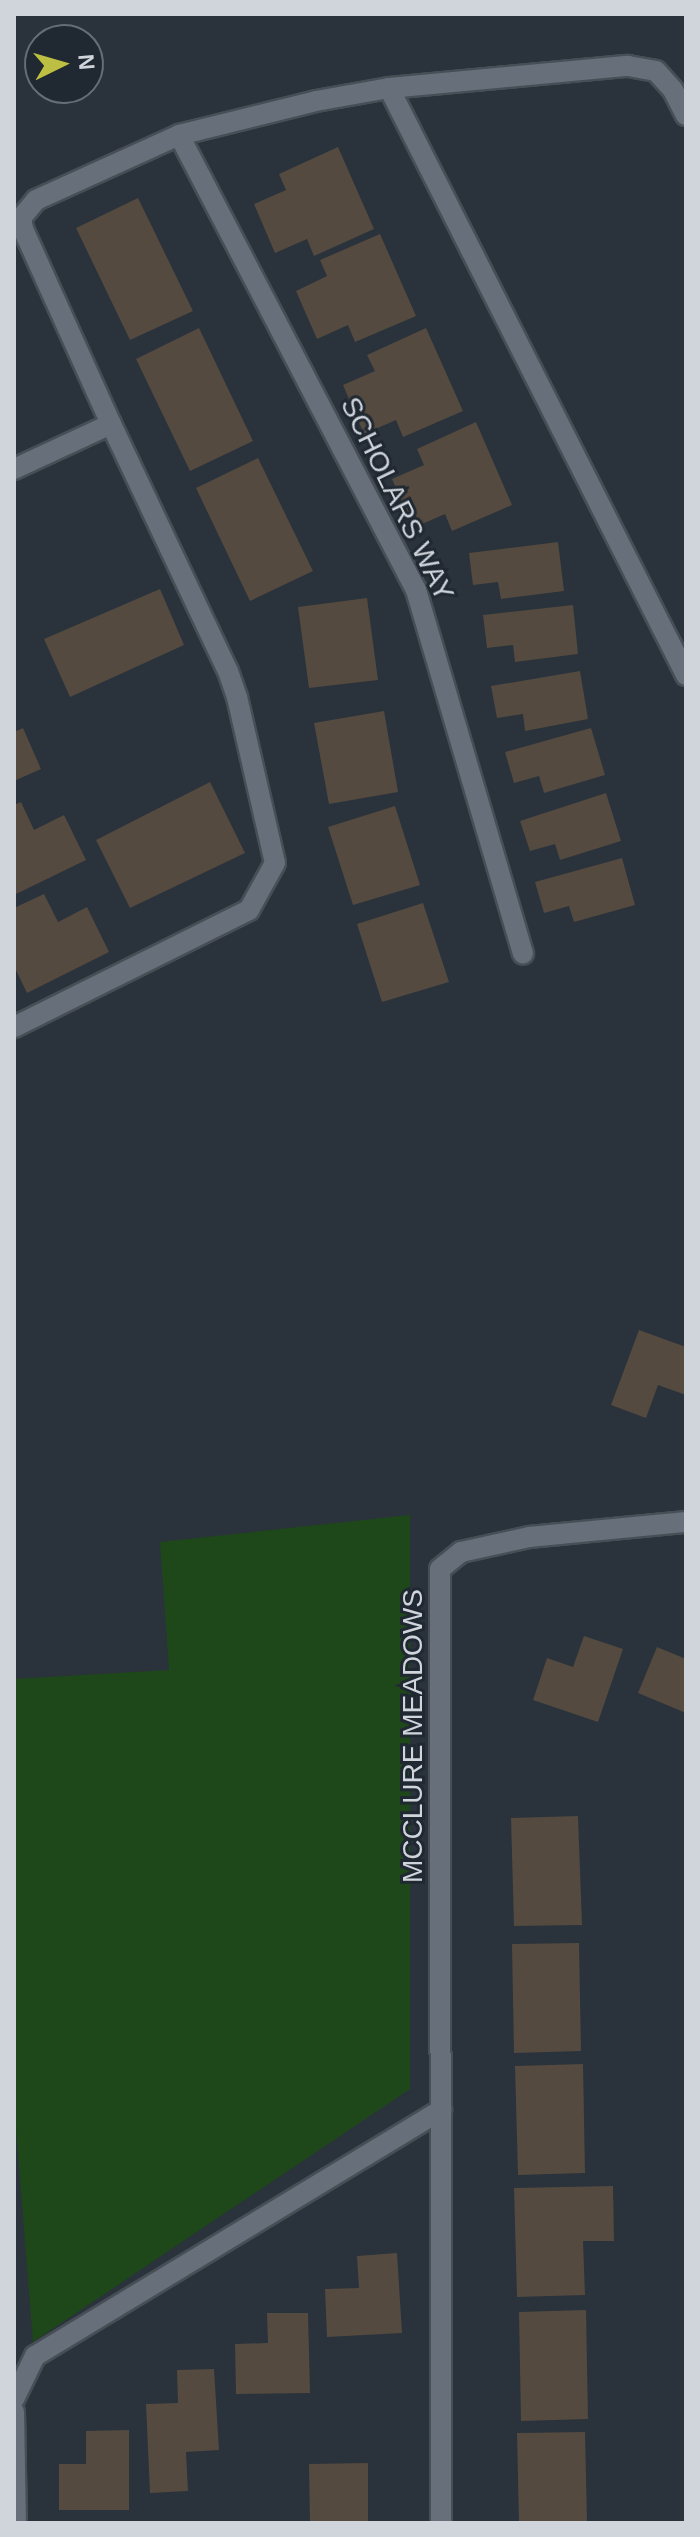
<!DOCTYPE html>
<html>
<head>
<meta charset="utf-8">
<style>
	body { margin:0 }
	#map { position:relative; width:700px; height:2537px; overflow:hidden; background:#2a323b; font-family:Arial,sans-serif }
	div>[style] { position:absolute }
	.green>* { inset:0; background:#1e481a }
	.building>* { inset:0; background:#544a40 }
	.roads { filter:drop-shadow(2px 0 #474e56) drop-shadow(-2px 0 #474e56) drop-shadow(0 2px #474e56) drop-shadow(0 -2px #474e56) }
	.minor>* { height:20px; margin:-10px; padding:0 10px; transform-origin:10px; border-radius:10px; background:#666f7a }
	span { translate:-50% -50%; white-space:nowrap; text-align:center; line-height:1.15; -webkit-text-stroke:6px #202831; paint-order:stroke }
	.street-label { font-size:28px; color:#d0d5dc }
	.frame { position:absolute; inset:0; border:16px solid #d0d5dc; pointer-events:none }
	.north { position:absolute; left:24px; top:24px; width:80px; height:80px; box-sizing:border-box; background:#202831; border:2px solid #666d75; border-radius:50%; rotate:85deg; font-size:22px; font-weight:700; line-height:32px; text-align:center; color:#d0d5dc }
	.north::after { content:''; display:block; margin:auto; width:28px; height:36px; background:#bdbf43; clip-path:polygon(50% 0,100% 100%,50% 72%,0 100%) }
</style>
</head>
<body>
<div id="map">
	<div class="green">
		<i style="clip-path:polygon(410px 1515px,410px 2089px,33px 2342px,14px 2104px,14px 1679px,169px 1670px,160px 1542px)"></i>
	</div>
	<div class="building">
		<i style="clip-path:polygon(338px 147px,374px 229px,314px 256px,307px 239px,275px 253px,254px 204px,286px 190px,279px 174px)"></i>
		<i style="clip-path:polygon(138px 198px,193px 311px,130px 340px,76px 228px)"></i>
		<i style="clip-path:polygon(380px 234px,416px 316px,355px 342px,348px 325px,317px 339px,296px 291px,327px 276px,320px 260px)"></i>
		<i style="clip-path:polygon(199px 328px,253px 441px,190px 471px,136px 359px)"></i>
		<i style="clip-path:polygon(426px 328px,463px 411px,403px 437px,396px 420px,364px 434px,343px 385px,375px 371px,367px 355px)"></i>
		<i style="clip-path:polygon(476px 422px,512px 505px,452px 531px,445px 514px,413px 528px,392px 479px,424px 465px,417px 449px)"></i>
		<i style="clip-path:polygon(258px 458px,313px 571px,250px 601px,196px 488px)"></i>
		<i style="clip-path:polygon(558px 542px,564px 591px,501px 599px,498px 582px,473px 585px,469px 553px)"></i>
		<i style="clip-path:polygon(160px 589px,184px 645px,70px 697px,44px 639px)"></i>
		<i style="clip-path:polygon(367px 598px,378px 680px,309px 688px,298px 607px)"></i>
		<i style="clip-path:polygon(573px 605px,578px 654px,515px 662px,513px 645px,487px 648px,483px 615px)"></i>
		<i style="clip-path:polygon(580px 671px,588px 719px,525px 731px,523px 714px,497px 718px,491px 686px)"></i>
		<i style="clip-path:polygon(384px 711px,398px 792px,329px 804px,314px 723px)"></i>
		<i style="clip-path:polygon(23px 728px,41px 769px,14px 781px,14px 732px)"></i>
		<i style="clip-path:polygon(591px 728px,605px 775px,544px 793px,539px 776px,514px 783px,505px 752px)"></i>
		<i style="clip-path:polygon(210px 782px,245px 853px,130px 908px,96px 840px)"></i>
		<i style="clip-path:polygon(606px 793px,621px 841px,560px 860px,555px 844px,530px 851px,520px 821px)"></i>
		<i style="clip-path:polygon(21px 802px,34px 830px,64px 815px,86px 860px,14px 895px,14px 805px)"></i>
		<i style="clip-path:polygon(395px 806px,420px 885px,353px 905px,328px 827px)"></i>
		<i style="clip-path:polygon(622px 858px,635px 905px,574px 922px,569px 906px,544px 913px,535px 882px)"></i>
		<i style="clip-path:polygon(44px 894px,58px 922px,87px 907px,109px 952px,27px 993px,14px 966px,14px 908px)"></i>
		<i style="clip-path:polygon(423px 903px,449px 982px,382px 1002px,357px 924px)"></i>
		<i style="clip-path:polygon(639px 1330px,686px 1347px,686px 1395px,658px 1385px,646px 1418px,611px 1405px)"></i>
		<i style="clip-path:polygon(584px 1636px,623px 1649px,598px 1722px,533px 1700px,547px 1658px,573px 1667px)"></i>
		<i style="clip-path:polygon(657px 1647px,686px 1659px,686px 1713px,638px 1693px)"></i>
		<i style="clip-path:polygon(578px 1816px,582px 1925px,514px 1926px,511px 1818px)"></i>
		<i style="clip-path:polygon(579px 1943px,581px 2051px,514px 2053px,512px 1944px)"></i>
		<i style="clip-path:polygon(583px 2064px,585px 2173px,518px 2175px,515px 2066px)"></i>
		<i style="clip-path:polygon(613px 2186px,614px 2241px,583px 2241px,585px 2295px,517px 2297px,514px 2188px)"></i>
		<i style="clip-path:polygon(397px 2253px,402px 2333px,327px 2337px,325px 2289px,359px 2288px,357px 2256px)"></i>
		<i style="clip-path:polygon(586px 2310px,588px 2419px,521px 2421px,519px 2312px)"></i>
		<i style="clip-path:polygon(267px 2313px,308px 2313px,310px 2393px,236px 2394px,235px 2344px,268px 2343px)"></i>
		<i style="clip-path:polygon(214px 2369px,219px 2450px,186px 2452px,188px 2491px,150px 2493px,146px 2404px,178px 2403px,177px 2370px)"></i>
		<i style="clip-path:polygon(129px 2430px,129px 2510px,59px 2510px,59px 2464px,86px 2464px,86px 2431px)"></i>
		<i style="clip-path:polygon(585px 2432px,587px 2523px,519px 2523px,517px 2433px)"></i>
		<i style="clip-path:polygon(368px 2463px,368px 2523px,310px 2523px,309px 2464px)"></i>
	</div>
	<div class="roads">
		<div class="minor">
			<i style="left:389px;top:88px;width:658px;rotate:63.16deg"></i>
			<i style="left:179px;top:135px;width:513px;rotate:62.49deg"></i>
			<i style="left:416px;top:590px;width:379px;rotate:73.6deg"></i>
			<i style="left:111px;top:424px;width:214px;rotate:-114.3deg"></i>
			<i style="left:23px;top:229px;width:11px;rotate:-100deg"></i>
			<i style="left:21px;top:218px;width:23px;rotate:-50deg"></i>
			<i style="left:36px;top:200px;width:157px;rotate:-24.4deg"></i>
			<i style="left:179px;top:135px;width:141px;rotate:-13.9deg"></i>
			<i style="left:316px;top:101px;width:74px;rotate:-10.1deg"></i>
			<i style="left:389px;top:88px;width:240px;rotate:-5.3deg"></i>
			<i style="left:628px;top:66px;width:28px;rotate:10deg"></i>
			<i style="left:656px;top:71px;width:25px;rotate:48deg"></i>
			<i style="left:673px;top:90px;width:28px;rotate:63deg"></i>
			<i style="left:14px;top:469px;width:107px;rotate:-24.9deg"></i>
			<i style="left:111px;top:424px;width:273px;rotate:64.7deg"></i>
			<i style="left:228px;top:671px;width:28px;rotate:71deg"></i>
			<i style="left:237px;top:697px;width:170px;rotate:77.1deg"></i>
			<i style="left:275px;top:863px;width:54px;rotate:119deg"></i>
			<i style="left:249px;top:910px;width:263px;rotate:153.5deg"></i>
			<i style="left:14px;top:2399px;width:48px;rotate:-64deg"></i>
			<i style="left:35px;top:2356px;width:475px;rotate:-31.2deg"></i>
			<i style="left:14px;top:2412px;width:111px;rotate:89deg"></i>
			<i style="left:441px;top:2523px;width:954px;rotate:-90.06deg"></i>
			<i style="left:440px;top:1569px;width:27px;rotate:-39deg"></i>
			<i style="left:461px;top:1552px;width:70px;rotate:-12.4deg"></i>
			<i style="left:529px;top:1537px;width:158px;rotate:-5.5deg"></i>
		</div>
	</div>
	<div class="street-label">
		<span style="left:397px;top:499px;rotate:64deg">SCHOLARS WAY</span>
		<span style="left:413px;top:1736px;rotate:-90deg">MCCLURE MEADOWS</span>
	</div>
	<div class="frame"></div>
	<div class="north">N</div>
</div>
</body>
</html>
